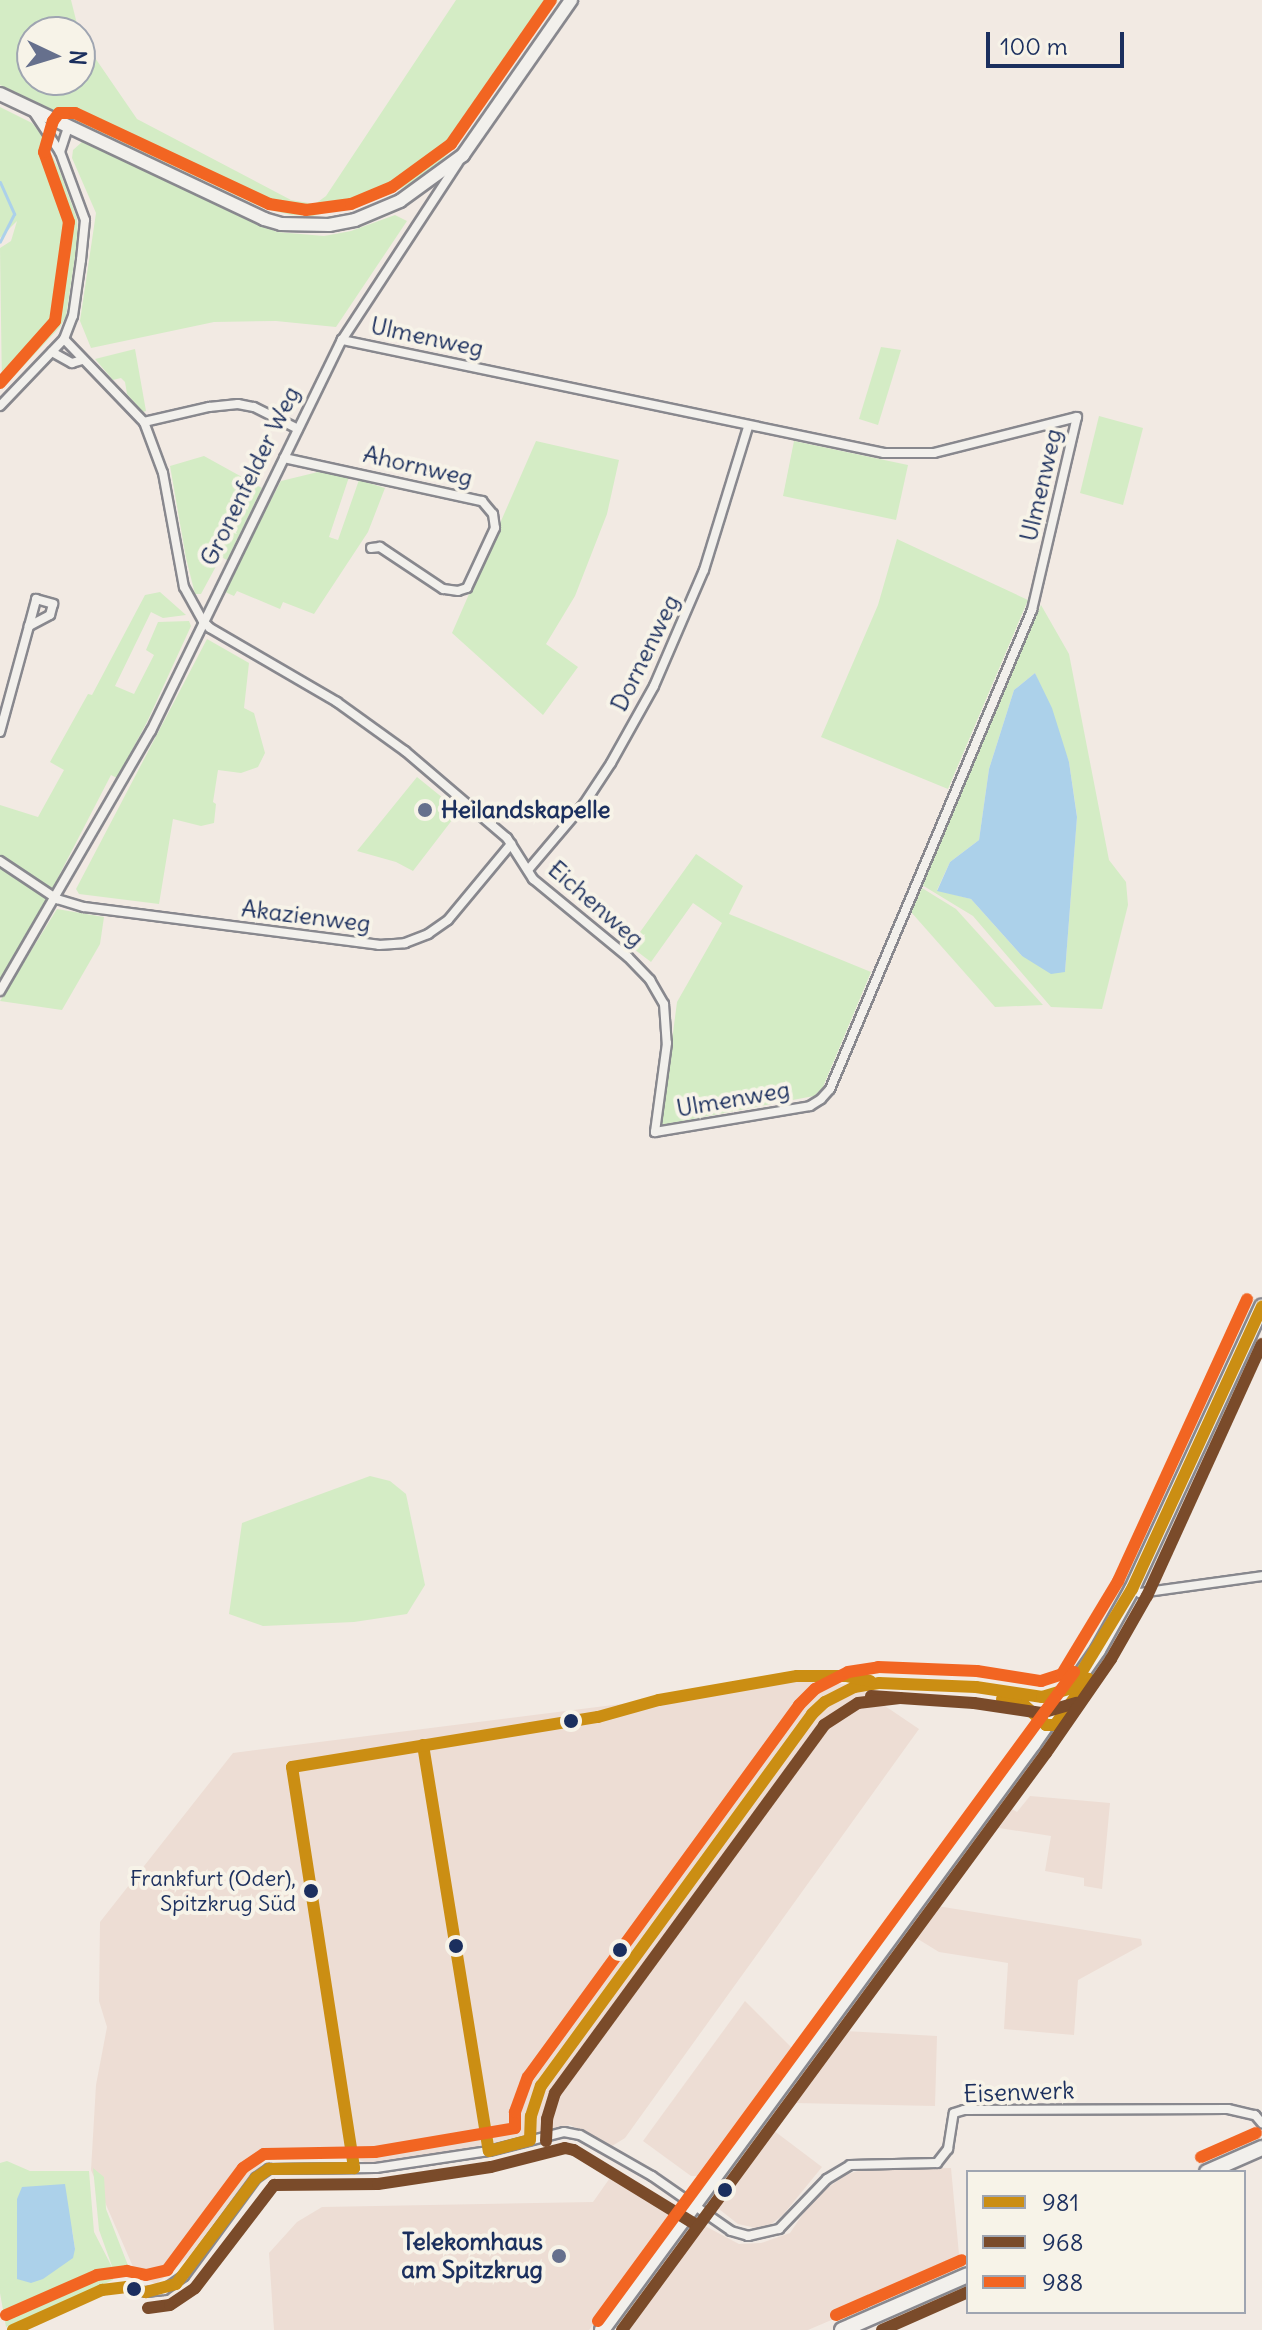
<!DOCTYPE html>
<html>
<head>
<meta charset="utf-8">
<style>
	body { margin:0 }
	#map { position:relative; width:1262px; height:2330px; overflow:hidden; background:#f2eae3; font-family:Delius,sans-serif }
	div>[style] { position:absolute }
	.built>* { inset:0; background:#edddd4 }
	.green>* { inset:0; background:#d4ecc5 }
	.water>* { inset:0; background:#acd1ea }
	.stream>* { height:3px; margin:-1.5px; padding:0 1.5px; transform-origin:1.5px; border-radius:1.5px; background:#acd1ea }
	.roads { filter:drop-shadow(2px 0 #88888e) drop-shadow(-2px 0 #88888e) drop-shadow(0 2px #88888e) drop-shadow(0 -2px #88888e) }
	.minor>* { height:8px; margin:-4px; padding:0 4px; transform-origin:4px; border-radius:4px; background:#f2f0ec }
	.secondary>* { height:12px; margin:-6px; padding:0 6px; transform-origin:6px; border-radius:6px; background:#f2f0ec }
	.primary>* { height:14px; margin:-7px; padding:0 7px; transform-origin:7px; border-radius:7px; background:#f2f0ec }
	.bus-1>* { height:12px; margin:-6px; padding:0 6px; transform-origin:6px; border-radius:6px; background:#cb8e13 }
	.bus-2>* { height:12px; margin:-6px; padding:0 6px; transform-origin:6px; border-radius:6px; background:#7a4b2a }
	.bus-3>* { height:12px; margin:-6px; padding:0 6px; transform-origin:6px; border-radius:6px; background:#f26522 }
	.dots>* { width:22px; height:22px; translate:-50% -50%; box-sizing:border-box; border:4px solid #f7f3e8; border-radius:50% }
	span { translate:-50% -50%; white-space:nowrap; text-align:center; line-height:1.15; -webkit-text-stroke:8px #f7f3e8; paint-order:stroke }
	.bus-label { font-size:22px; color:#1b2f5e }
	.right { translate:-100% -50%; text-align:right }
	.street-label { font-size:24px; color:#1b2f5e }
	.poi-label { font-size:24px; color:#1b2f5e; font-weight:700 }
	.left { translate:0 -50%; text-align:left }
	.legend { position:absolute; left:966px; top:2170px; width:280px; height:144px; box-sizing:border-box; background:#f7f3e8; border:2px solid #9fa5b1; margin:0; padding:10px 14px; list-style:none; font-size:24px; color:#1b2f5e }
	.legend li { display:flex; align-items:center; gap:16px; height:40px }
	.legend b { width:40px; border:2px solid #9fa5b1 }
	.north { position:absolute; left:16px; top:16px; width:80px; height:80px; box-sizing:border-box; background:#f7f3e8; border:2px solid #9fa5b1; border-radius:50%; rotate:94deg; font-size:22px; font-weight:700; line-height:32px; text-align:center; color:#1b2f5e }
	.north::after { content:''; display:block; margin:auto; width:28px; height:36px; background:#66708d; clip-path:polygon(50% 0,100% 100%,50% 72%,0 100%) }
	.scale { position:absolute; left:986px; top:32px; width:138px; height:36px; box-sizing:border-box; border:4px solid #1b2f5e; border-top:0; padding-left:10px; font-size:24px; line-height:28px; white-space:nowrap; color:#1b2f5e; -webkit-text-stroke:6px #f7f3e8; paint-order:stroke }
</style>
</head>
<body>
<div id="map">
	<div class="built">
		<i style="clip-path:polygon(803px 1681px,854px 1685px,919px 1729px,625px 2138px,612px 2146px,570px 2125px,474px 2147px,367px 2163px,340px 2152px,265px 2160px,196px 2251px,156px 2284px,137px 2276px,91px 2170px,96px 2085px,107px 2027px,99px 2001px,100px 1922px,233px 1753px)"></i>
		<i style="clip-path:polygon(1030px 1796px,1110px 1803px,1102px 1889px,1084px 1886px,1084px 1878px,1045px 1871px,1051px 1836px,999px 1828px,1012px 1809px,1017px 1812px)"></i>
		<i style="clip-path:polygon(937px 1906px,1141px 1939px,1142px 1945px,1078px 1980px,1074px 2035px,1004px 2029px,1008px 1963px,939px 1952px,913px 1936px)"></i>
		<i style="clip-path:polygon(745px 2001px,796px 2052px,704px 2176px,691px 2176px,643px 2141px)"></i>
		<i style="clip-path:polygon(845px 2031px,937px 2036px,935px 2106px,795px 2103px)"></i>
		<i style="clip-path:polygon(773px 2130px,822px 2167px,783px 2215px,770px 2225px,756px 2228px,738px 2224px,715px 2206px)"></i>
		<i style="clip-path:polygon(951px 2168px,960px 2265px,808px 2330px,627px 2330px,703px 2225px,739px 2244px,761px 2243px,790px 2233px,813px 2199px,845px 2175px,864px 2169px)"></i>
		<i style="clip-path:polygon(621px 2174px,674px 2209px,674px 2214px,589px 2330px,274px 2330px,269px 2253px,297px 2222px,322px 2207px,593px 2202px,612px 2175px)"></i>
	</div>
	<div class="green">
		<i style="clip-path:polygon(0 0,71px 0,79px 32px,32px 32px,32px 80px,80px 80px,80px 36px,137px 119px,291px 200px,315px 204px,326px 196px,456px 0,558px 0,450px 152px,425px 175px,391px 194px,313px 216px,291px 215px,263px 208px,0 85px)"></i>
		<i style="clip-path:polygon(0 107px,32px 123px,40px 133px,59px 169px,77px 219px,78px 237px,66px 316px,60px 327px,2px 389px,0 248px,11px 241px,17px 221px,0 238px)"></i>
		<i style="clip-path:polygon(83px 141px,277px 232px,324px 236px,351px 231px,395px 215px,407px 221px,336px 327px,276px 321px,214px 322px,91px 348px,80px 321px,96px 213px,72px 158px,73px 150px)"></i>
		<i style="clip-path:polygon(881px 347px,901px 350px,878px 425px,859px 419px)"></i>
		<i style="clip-path:polygon(135px 349px,146px 411px,143px 412px,127px 394px,125px 382px,121px 378px,113px 380px,95px 359px)"></i>
		<i style="clip-path:polygon(1099px 416px,1143px 428px,1123px 505px,1080px 493px)"></i>
		<i style="clip-path:polygon(536px 441px,619px 460px,607px 514px,575px 596px,546px 644px,578px 667px,543px 715px,452px 633px)"></i>
		<i style="clip-path:polygon(794px 441px,908px 465px,896px 520px,783px 496px)"></i>
		<i style="clip-path:polygon(204px 456px,262px 488px,227px 560px,221px 557px,201px 594px,195px 594px,186px 558px,170px 466px)"></i>
		<i style="clip-path:polygon(318px 472px,349px 477px,329px 537px,338px 540px,359px 480px,385px 488px,368px 532px,314px 614px,283px 602px,280px 609px,237px 591px,234px 596px,223px 591px,281px 481px)"></i>
		<i style="clip-path:polygon(897px 539px,1028px 600px,948px 789px,821px 737px,878px 605px)"></i>
		<i style="clip-path:polygon(160px 592px,186px 615px,163px 618px,151px 612px,115px 686px,134px 694px,154px 655px,146px 650px,158px 622px,189px 621px,191px 626px,147px 722px,117px 778px,111px 775px,52px 889px,0 856px,0 805px,38px 817px,64px 770px,50px 762px,88px 694px,92px 695px,145px 595px)"></i>
		<i style="clip-path:polygon(evenodd,1041px 605px,1069px 654px,1109px 860px,1126px 882px,1128px 905px,1102px 1009px,1051px 1007px,973px 916px,922px 885px,1041px 605px,1035px 673px,1069px 762px,1077px 816px,1065px 972px,1022px 956px,971px 899px,937px 890px,950px 862px,979px 840px,989px 769px,1014px 690px,1035px 673px)"></i>
		<i style="clip-path:polygon(207px 639px,249px 663px,244px 708px,254px 713px,265px 753px,258px 767px,241px 773px,218px 770px,213px 802px,216px 804px,214px 823px,201px 826px,173px 819px,159px 904px,79px 894px,76px 889px)"></i>
		<i style="clip-path:polygon(417px 777px,459px 811px,413px 871px,396px 862px,357px 851px)"></i>
		<i style="clip-path:polygon(696px 854px,743px 886px,729px 914px,871px 972px,823px 1087px,814px 1096px,661px 1125px,677px 1002px,722px 923px,693px 903px,651px 962px,630px 946px)"></i>
		<i style="clip-path:polygon(0 866px,49px 899px,0 983px)"></i>
		<i style="clip-path:polygon(922px 888px,956px 909px,1043px 1005px,995px 1007px,911px 912px)"></i>
		<i style="clip-path:polygon(57px 909px,104px 917px,100px 944px,62px 1010px,0 1001px)"></i>
		<i style="clip-path:polygon(370px 1476px,390px 1481px,406px 1494px,425px 1585px,407px 1614px,354px 1622px,263px 1626px,229px 1614px,242px 1523px)"></i>
		<i style="clip-path:polygon(evenodd,7px 2161px,30px 2171px,89px 2171px,94px 2232px,113px 2269px,99px 2230px,93px 2168px,104px 2177px,106px 2209px,131px 2273px,118px 2278px,114px 2271px,113px 2280px,6px 2327px,0 2293px,0 2163px,7px 2161px,17px 2199px,72px 2229px,75px 2249px,17px 2279px,17px 2199px)"></i>
	</div>
	<div class="water">
		<i style="clip-path:polygon(1035px 673px,1052px 708px,1069px 762px,1077px 817px,1065px 972px,1051px 974px,1022px 956px,971px 899px,937px 891px,950px 862px,979px 840px,989px 769px,1014px 690px)"></i>
		<i style="clip-path:polygon(65px 2184px,75px 2249px,73px 2258px,43px 2279px,31px 2283px,17px 2279px,17px 2199px,22px 2187px)"></i>
	</div>
	<div class="stream">
		<i style="left:0;top:182px;width:35px;rotate:66deg"></i>
		<i style="left:14px;top:214px;width:31px;rotate:117deg"></i>
	</div>
	<div class="roads">
		<div class="minor">
			<i style="left:60px;top:152px;width:26px;rotate:-72deg"></i>
			<i style="left:64px;top:339px;width:115px;rotate:46.1deg"></i>
			<i style="left:144px;top:422px;width:54px;rotate:69.6deg"></i>
			<i style="left:163px;top:473px;width:116px;rotate:79.6deg"></i>
			<i style="left:184px;top:587px;width:39px;rotate:61deg"></i>
			<i style="left:203px;top:621px;width:10px;rotate:45deg"></i>
			<i style="left:210px;top:628px;width:147px;rotate:30.2deg"></i>
			<i style="left:337px;top:702px;width:84px;rotate:35.8deg"></i>
			<i style="left:405px;top:751px;width:134px;rotate:40.5deg"></i>
			<i style="left:507px;top:838px;width:49px;rotate:57.6deg"></i>
			<i style="left:533px;top:879px;width:123px;rotate:39.4deg"></i>
			<i style="left:628px;top:957px;width:32px;rotate:46deg"></i>
			<i style="left:650px;top:980px;width:28px;rotate:60deg"></i>
			<i style="left:664px;top:1004px;width:39px;rotate:86deg"></i>
			<i style="left:667px;top:1043px;width:90px;rotate:97.7deg"></i>
			<i style="left:655px;top:1132px;width:157px;rotate:-9.5deg"></i>
			<i style="left:810px;top:1106px;width:13px;rotate:-32deg"></i>
			<i style="left:821px;top:1099px;width:13px;rotate:-48deg"></i>
			<i style="left:830px;top:1089px;width:520px;rotate:-67.13deg"></i>
			<i style="left:1032px;top:610px;width:198px;rotate:-76.9deg"></i>
			<i style="left:1077px;top:417px;width:147px;rotate:165.9deg"></i>
			<i style="left:934px;top:453px;width:50px;rotate:180deg"></i>
			<i style="left:884px;top:453px;width:554px;rotate:-168.22deg"></i>
			<i style="left:52px;top:352px;width:23px;rotate:29deg"></i>
			<i style="left:72px;top:363px;width:10px;rotate:-17deg"></i>
			<i style="left:0;top:406px;width:93px;rotate:-46.3deg"></i>
			<i style="left:64px;top:339px;width:25px;rotate:-69deg"></i>
			<i style="left:73px;top:316px;width:57px;rotate:-81.9deg"></i>
			<i style="left:81px;top:260px;width:40px;rotate:-84.3deg"></i>
			<i style="left:85px;top:220px;width:72px;rotate:-110.2deg"></i>
			<i style="left:60px;top:152px;width:49px;rotate:-123.4deg"></i>
			<i style="left:144px;top:422px;width:67px;rotate:-13deg"></i>
			<i style="left:209px;top:407px;width:29px;rotate:-6deg"></i>
			<i style="left:238px;top:404px;width:16px;rotate:11deg"></i>
			<i style="left:254px;top:407px;width:49px;rotate:26.6deg"></i>
			<i style="left:284px;top:458px;width:203px;rotate:12.3deg"></i>
			<i style="left:482px;top:501px;width:17px;rotate:50deg"></i>
			<i style="left:493px;top:514px;width:14px;rotate:82deg"></i>
			<i style="left:495px;top:528px;width:66px;rotate:115deg"></i>
			<i style="left:467px;top:588px;width:9px;rotate:162deg"></i>
			<i style="left:458px;top:591px;width:15px;rotate:-172deg"></i>
			<i style="left:443px;top:589px;width:76px;rotate:-146.3deg"></i>
			<i style="left:380px;top:547px;width:9px;rotate:174deg"></i>
			<i style="left:0;top:732px;width:110px;rotate:-74.7deg"></i>
			<i style="left:29px;top:626px;width:28px;rotate:-75deg"></i>
			<i style="left:36px;top:599px;width:18px;rotate:16deg"></i>
			<i style="left:53px;top:604px;width:11px;rotate:105deg"></i>
			<i style="left:50px;top:615px;width:24px;rotate:152deg"></i>
			<i style="left:0;top:861px;width:69px;rotate:33.7deg"></i>
			<i style="left:57px;top:899px;width:28px;rotate:17deg"></i>
			<i style="left:84px;top:907px;width:297px;rotate:7.3deg"></i>
			<i style="left:379px;top:945px;width:26px;rotate:-4deg"></i>
			<i style="left:405px;top:943px;width:25px;rotate:-21deg"></i>
			<i style="left:428px;top:934px;width:24px;rotate:-35deg"></i>
			<i style="left:448px;top:920px;width:99px;rotate:-50.3deg"></i>
			<i style="left:528px;top:870px;width:87px;rotate:-49.7deg"></i>
			<i style="left:584px;top:804px;width:49px;rotate:-56.6deg"></i>
			<i style="left:611px;top:763px;width:88px;rotate:-60.8deg"></i>
			<i style="left:654px;top:686px;width:126px;rotate:-66.7deg"></i>
			<i style="left:704px;top:570px;width:150px;rotate:-72.9deg"></i>
			<i style="left:0;top:991px;width:301px;rotate:-59.9deg"></i>
			<i style="left:151px;top:731px;width:435px;rotate:-64deg"></i>
			<i style="left:342px;top:340px;width:212px;rotate:-56.8deg"></i>
			<i style="left:1132px;top:1589px;width:9px;rotate:27deg"></i>
			<i style="left:1140px;top:1593px;width:123px;rotate:-7.9deg"></i>
			<i style="left:146px;top:2292px;width:18px;rotate:-6deg"></i>
			<i style="left:164px;top:2290px;width:24px;rotate:-35deg"></i>
			<i style="left:184px;top:2276px;width:122px;rotate:-53.7deg"></i>
			<i style="left:256px;top:2178px;width:16px;rotate:-35deg"></i>
			<i style="left:269px;top:2169px;width:107px;rotate:-0.5deg"></i>
			<i style="left:376px;top:2168px;width:114px;rotate:-8.6deg"></i>
			<i style="left:489px;top:2151px;width:77px;rotate:-14.2deg"></i>
			<i style="left:564px;top:2132px;width:16px;rotate:11deg"></i>
			<i style="left:580px;top:2135px;width:83px;rotate:29.7deg"></i>
			<i style="left:652px;top:2176px;width:96px;rotate:34.8deg"></i>
			<i style="left:731px;top:2231px;width:18px;rotate:16deg"></i>
			<i style="left:748px;top:2236px;width:32px;rotate:-13deg"></i>
			<i style="left:779px;top:2229px;width:69px;rotate:-46.2deg"></i>
			<i style="left:827px;top:2179px;width:27px;rotate:-31deg"></i>
			<i style="left:850px;top:2165px;width:87px;rotate:-1.3deg"></i>
			<i style="left:937px;top:2163px;width:18px;rotate:-52deg"></i>
			<i style="left:948px;top:2149px;width:36px;rotate:-81deg"></i>
			<i style="left:954px;top:2113px;width:10px;rotate:-17deg"></i>
			<i style="left:964px;top:2110px;width:264px;rotate:-0.2deg"></i>
			<i style="left:1228px;top:2109px;width:28px;rotate:13deg"></i>
			<i style="left:1255px;top:2115px;width:11px;rotate:49deg"></i>
		</div>
		<div class="secondary">
			<i style="left:0;top:94px;width:292px;rotate:25.3deg"></i>
			<i style="left:264px;top:219px;width:18px;rotate:16deg"></i>
			<i style="left:281px;top:224px;width:48px;rotate:1.2deg"></i>
			<i style="left:329px;top:225px;width:26px;rotate:-11deg"></i>
			<i style="left:355px;top:220px;width:49px;rotate:-22.9deg"></i>
			<i style="left:400px;top:201px;width:78px;rotate:-36.1deg"></i>
			<i style="left:463px;top:155px;width:189px;rotate:-55.1deg"></i>
		</div>
		<div class="primary">
			<i style="left:1207px;top:2172px;width:60px;rotate:-23.6deg"></i>
			<i style="left:602px;top:2330px;width:727px;rotate:-53.67deg"></i>
			<i style="left:1033px;top:1744px;width:114px;rotate:-55.3deg"></i>
			<i style="left:1098px;top:1650px;width:70px;rotate:-60.9deg"></i>
			<i style="left:1132px;top:1589px;width:311px;rotate:-65.3deg"></i>
			<i style="left:842px;top:2330px;width:137px;rotate:-23.6deg"></i>
		</div>
	</div>
	<div class="bus-1">
		<i style="left:1002px;top:1699px;width:23px;rotate:15deg"></i>
		<i style="left:1024px;top:1705px;width:30px;rotate:42deg"></i>
		<i style="left:1046px;top:1725px;width:9px"></i>
		<i style="left:1055px;top:1725px;width:57px;rotate:-54.3deg"></i>
		<i style="left:423px;top:1745px;width:411px;rotate:80.8deg"></i>
		<i style="left:489px;top:2151px;width:42px;rotate:-15deg"></i>
		<i style="left:530px;top:2140px;width:24px;rotate:-88deg"></i>
		<i style="left:531px;top:2116px;width:32px;rotate:-72deg"></i>
		<i style="left:541px;top:2086px;width:460px;rotate:-53.9deg"></i>
		<i style="left:812px;top:1714px;width:18px;rotate:-43deg"></i>
		<i style="left:825px;top:1702px;width:33px;rotate:-27deg"></i>
		<i style="left:854px;top:1687px;width:25px;rotate:-9deg"></i>
		<i style="left:879px;top:1683px;width:97px;rotate:2.4deg"></i>
		<i style="left:976px;top:1687px;width:67px;rotate:8.6deg"></i>
		<i style="left:1042px;top:1697px;width:31px;rotate:-17deg"></i>
		<i style="left:1072px;top:1688px;width:116px;rotate:-58.8deg"></i>
		<i style="left:1132px;top:1589px;width:311px;rotate:-65.3deg"></i>
		<i style="left:292px;top:1767px;width:310px;rotate:-9.3deg"></i>
		<i style="left:598px;top:1717px;width:63px;rotate:-15.6deg"></i>
		<i style="left:659px;top:1700px;width:140px;rotate:-9.9deg"></i>
		<i style="left:797px;top:1676px;width:49px"></i>
		<i style="left:846px;top:1676px;width:25px;rotate:12deg"></i>
		<i style="left:292px;top:1767px;width:406px;rotate:81.2deg"></i>
		<i style="left:13px;top:2330px;width:98px;rotate:-24.2deg"></i>
		<i style="left:102px;top:2290px;width:25px;rotate:-7deg"></i>
		<i style="left:127px;top:2287px;width:20px;rotate:15deg"></i>
		<i style="left:146px;top:2292px;width:31px;rotate:-15deg"></i>
		<i style="left:176px;top:2284px;width:133px;rotate:-53deg"></i>
		<i style="left:256px;top:2178px;width:16px;rotate:-35deg"></i>
		<i style="left:269px;top:2169px;width:85px;rotate:-0.7deg"></i>
	</div>
	<div class="bus-2">
		<i style="left:871px;top:1696px;width:103px;rotate:3.9deg"></i>
		<i style="left:974px;top:1703px;width:68px;rotate:8.5deg"></i>
		<i style="left:1041px;top:1713px;width:37px;rotate:-16deg"></i>
		<i style="left:546px;top:2141px;width:22px;rotate:-87deg"></i>
		<i style="left:547px;top:2119px;width:27px;rotate:-73deg"></i>
		<i style="left:555px;top:2093px;width:456px;rotate:-53.8deg"></i>
		<i style="left:824px;top:1725px;width:40px;rotate:-32.9deg"></i>
		<i style="left:858px;top:1703px;width:42px;rotate:-6.8deg"></i>
		<i style="left:148px;top:2308px;width:22px;rotate:-8deg"></i>
		<i style="left:170px;top:2305px;width:30px;rotate:-34deg"></i>
		<i style="left:195px;top:2288px;width:130px;rotate:-52.5deg"></i>
		<i style="left:274px;top:2185px;width:104px;rotate:-0.6deg"></i>
		<i style="left:378px;top:2184px;width:114px;rotate:-8.6deg"></i>
		<i style="left:491px;top:2167px;width:76px;rotate:-14.4deg"></i>
		<i style="left:565px;top:2148px;width:9px;rotate:13deg"></i>
		<i style="left:574px;top:2150px;width:140px;rotate:31.5deg"></i>
		<i style="left:622px;top:2330px;width:716px;rotate:-53.69deg"></i>
		<i style="left:1046px;top:1753px;width:114px;rotate:-55.3deg"></i>
		<i style="left:1111px;top:1659px;width:73px;rotate:-60.3deg"></i>
		<i style="left:1147px;top:1596px;width:277px;rotate:-65.5deg"></i>
		<i style="left:882px;top:2330px;width:94px;rotate:-23.8deg"></i>
	</div>
	<div class="bus-3">
		<i style="left:0;top:383px;width:83px;rotate:-48.4deg"></i>
		<i style="left:55px;top:321px;width:100px;rotate:-82deg"></i>
		<i style="left:69px;top:222px;width:74px;rotate:-109.7deg"></i>
		<i style="left:44px;top:152px;width:32px;rotate:-74deg"></i>
		<i style="left:53px;top:121px;width:10px;rotate:-53deg"></i>
		<i style="left:59px;top:113px;width:16px"></i>
		<i style="left:75px;top:113px;width:214px;rotate:25.1deg"></i>
		<i style="left:269px;top:204px;width:37px;rotate:9deg"></i>
		<i style="left:306px;top:210px;width:45px;rotate:-7.6deg"></i>
		<i style="left:351px;top:204px;width:44px;rotate:-22.5deg"></i>
		<i style="left:392px;top:187px;width:73px;rotate:-36.1deg"></i>
		<i style="left:451px;top:144px;width:175px;rotate:-55.2deg"></i>
		<i style="left:1201px;top:2157px;width:60px;rotate:-23.6deg"></i>
		<i style="left:6px;top:2315px;width:99px;rotate:-23.7deg"></i>
		<i style="left:97px;top:2275px;width:30px;rotate:-8deg"></i>
		<i style="left:127px;top:2271px;width:19px;rotate:12deg"></i>
		<i style="left:146px;top:2275px;width:22px;rotate:-13deg"></i>
		<i style="left:167px;top:2270px;width:127px;rotate:-53.3deg"></i>
		<i style="left:243px;top:2168px;width:25px;rotate:-34deg"></i>
		<i style="left:264px;top:2154px;width:111px;rotate:-1deg"></i>
		<i style="left:375px;top:2152px;width:142px;rotate:-9.7deg"></i>
		<i style="left:515px;top:2128px;width:16px;rotate:-90deg"></i>
		<i style="left:515px;top:2112px;width:37px;rotate:-70deg"></i>
		<i style="left:528px;top:2077px;width:460px;rotate:-53.9deg"></i>
		<i style="left:799px;top:1705px;width:23px;rotate:-45deg"></i>
		<i style="left:815px;top:1689px;width:37px;rotate:-27deg"></i>
		<i style="left:848px;top:1672px;width:30px;rotate:-9deg"></i>
		<i style="left:878px;top:1667px;width:99px;rotate:2.3deg"></i>
		<i style="left:977px;top:1671px;width:65px;rotate:8.9deg"></i>
		<i style="left:1041px;top:1681px;width:22px;rotate:-18deg"></i>
		<i style="left:1062px;top:1674px;width:109px;rotate:-58.9deg"></i>
		<i style="left:1118px;top:1581px;width:310px;rotate:-65.4deg"></i>
		<i style="left:836px;top:2315px;width:137px;rotate:-23.6deg"></i>
		<i style="left:598px;top:2321px;width:805px;rotate:-53.74deg"></i>
	</div>
	<div class="dots">
		<i style="left:425px;top:810px;background:#66708d"></i>
		<i style="left:571px;top:1721px;background:#1b2f5e"></i>
		<i style="left:311px;top:1891px;background:#1b2f5e"></i>
		<i style="left:456px;top:1946px;background:#1b2f5e"></i>
		<i style="left:620px;top:1950px;background:#1b2f5e"></i>
		<i style="left:725px;top:2190px;background:#1b2f5e"></i>
		<i style="left:559px;top:2256px;background:#66708d"></i>
		<i style="left:134px;top:2289px;background:#1b2f5e"></i>
	</div>
	<div class="bus-label">
		<span class="right" style="left:296px;top:1891px">Frankfurt (Oder),<br>Spitzkrug Süd</span>
	</div>
	<div class="street-label">
		<span style="left:427px;top:337px;rotate:12deg">Ulmenweg</span>
		<span style="left:418px;top:466px;rotate:13deg">Ahornweg</span>
		<span style="left:250px;top:476px;rotate:-64deg">Gronenfelder Weg</span>
		<span style="left:1041px;top:485px;rotate:-77deg">Ulmenweg</span>
		<span style="left:645px;top:653px;rotate:-64deg">Dornenweg</span>
		<span style="left:596px;top:904px;rotate:41deg">Eichenweg</span>
		<span style="left:306px;top:916px;rotate:7deg">Akazienweg</span>
		<span style="left:733px;top:1099px;rotate:-10deg">Ulmenweg</span>
		<span style="left:1019px;top:2092px;rotate:-2deg">Eisenwerk</span>
	</div>
	<div class="poi-label">
		<span class="left" style="left:441px;top:810px">Heilandskapelle</span>
		<span class="right" style="left:543px;top:2256px">Telekomhaus<br>am Spitzkrug</span>
	</div>
	<ul class="legend">
	<li><b style="height:10px;background:#cb8e13"></b>981</li>
	<li><b style="height:10px;background:#7a4b2a"></b>968</li>
	<li><b style="height:10px;background:#f26522"></b>988</li>
	</ul>
	<div class="north">N</div>
	<div class="scale">100 m</div>
</div>
</body>
</html>
